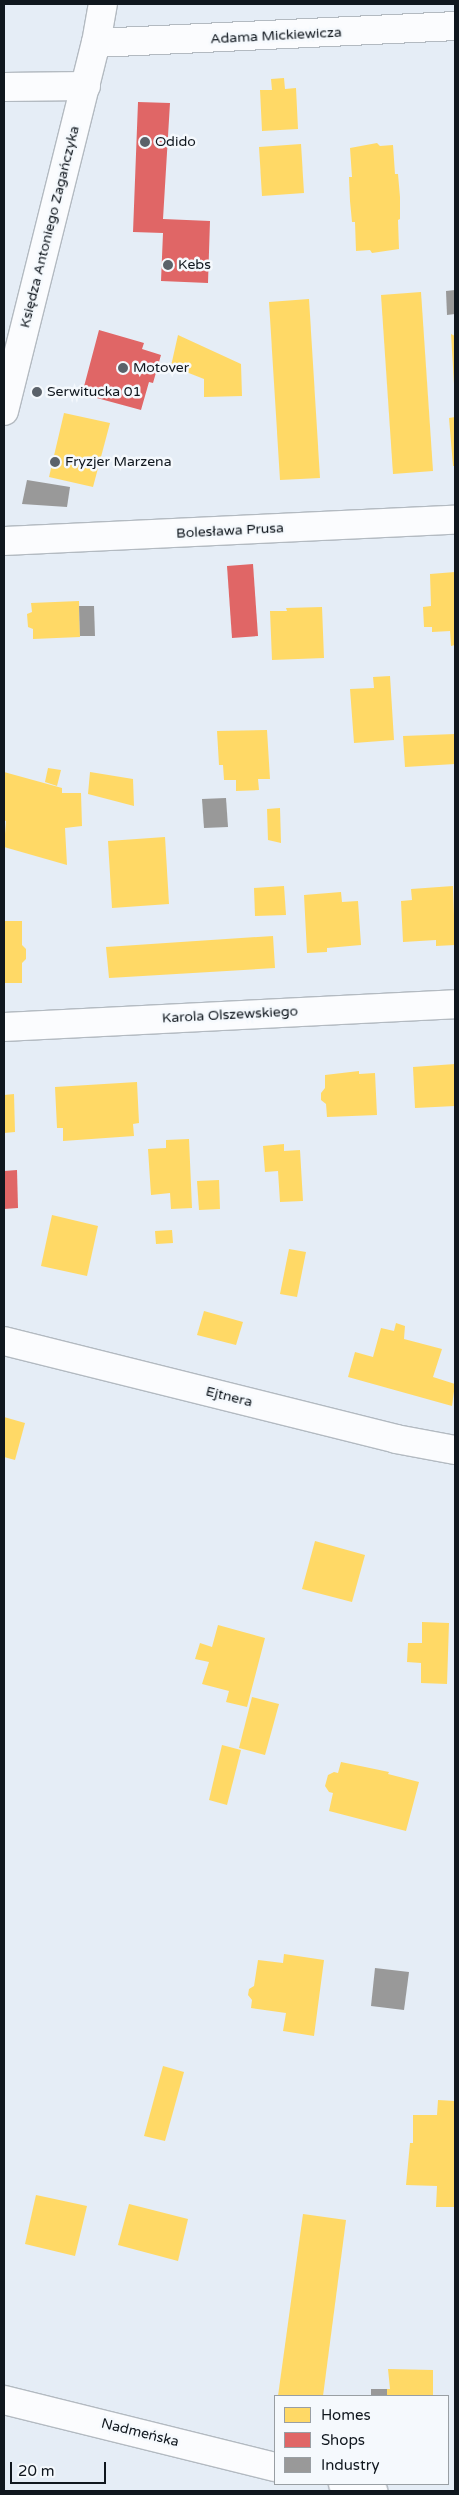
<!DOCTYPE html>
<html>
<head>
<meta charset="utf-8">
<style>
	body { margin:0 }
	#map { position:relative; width:459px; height:2495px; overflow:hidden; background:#e5edf6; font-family:"Varela Round",sans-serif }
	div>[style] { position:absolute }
	.homes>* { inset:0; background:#ffd966 }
	.shops>* { inset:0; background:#e06666 }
	.industry>* { inset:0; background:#999 }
	.roads { filter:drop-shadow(1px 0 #b3bac1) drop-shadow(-1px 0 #b3bac1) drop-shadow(0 1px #b3bac1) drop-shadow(0 -1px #b3bac1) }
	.minor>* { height:28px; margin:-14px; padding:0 14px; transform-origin:14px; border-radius:14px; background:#fbfcfe }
	.dots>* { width:14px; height:14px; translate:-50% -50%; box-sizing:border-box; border:2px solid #f5f9fd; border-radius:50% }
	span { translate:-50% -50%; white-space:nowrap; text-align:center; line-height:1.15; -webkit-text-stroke:5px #f5f9fd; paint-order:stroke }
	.street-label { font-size:14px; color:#10171e }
	.poi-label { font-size:14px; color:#10171e }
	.left { translate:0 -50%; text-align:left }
	.frame { position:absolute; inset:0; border:5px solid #10171e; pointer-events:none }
	.legend { position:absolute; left:274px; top:2395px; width:175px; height:90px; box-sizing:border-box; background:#f5f9fd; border:1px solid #999fa4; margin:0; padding:6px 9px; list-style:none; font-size:15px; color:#10171e }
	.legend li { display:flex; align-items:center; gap:10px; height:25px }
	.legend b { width:25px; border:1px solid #999fa4 }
	.scale { position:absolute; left:10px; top:2462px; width:96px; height:22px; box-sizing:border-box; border:2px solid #10171e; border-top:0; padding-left:6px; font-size:15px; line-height:18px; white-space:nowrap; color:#10171e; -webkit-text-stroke:4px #f5f9fd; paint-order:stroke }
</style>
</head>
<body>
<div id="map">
	<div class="homes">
		<i style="clip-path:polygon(284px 78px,285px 89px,296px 88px,298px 129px,262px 131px,260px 90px,272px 90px,271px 79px)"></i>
		<i style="clip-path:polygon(377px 143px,380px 146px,393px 145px,395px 174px,398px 174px,400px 197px,400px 219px,398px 220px,399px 249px,372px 253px,370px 250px,356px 251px,355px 222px,352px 222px,350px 201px,349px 177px,352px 177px,350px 148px)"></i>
		<i style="clip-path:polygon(301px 144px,304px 193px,262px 196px,259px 147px)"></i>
		<i style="clip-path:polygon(421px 292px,433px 471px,393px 474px,381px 295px)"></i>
		<i style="clip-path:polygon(309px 299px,320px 478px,280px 480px,269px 302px)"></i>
		<i style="clip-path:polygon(451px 334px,455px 336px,455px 384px,454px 384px)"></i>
		<i style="clip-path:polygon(178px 335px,241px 364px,242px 396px,204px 397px,204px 379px,171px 366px)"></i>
		<i style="clip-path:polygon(64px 413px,110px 423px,93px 487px,49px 477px)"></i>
		<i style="clip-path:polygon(455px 417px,455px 466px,453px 466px,449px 418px)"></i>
		<i style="clip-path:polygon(455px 572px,455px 645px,451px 646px,450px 631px,432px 632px,432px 627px,424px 627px,423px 607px,431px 606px,430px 574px)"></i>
		<i style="clip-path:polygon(79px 601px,80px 637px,33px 639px,33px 629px,28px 627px,27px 614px,32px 612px,31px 603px)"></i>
		<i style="clip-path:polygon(322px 607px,324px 658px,272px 660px,270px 611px,287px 611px,286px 608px)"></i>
		<i style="clip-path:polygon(390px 676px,394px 740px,354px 743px,350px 689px,374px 688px,373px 677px)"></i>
		<i style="clip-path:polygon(267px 730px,270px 779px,258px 779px,259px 790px,236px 791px,236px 780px,224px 780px,223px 765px,219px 765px,217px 731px)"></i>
		<i style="clip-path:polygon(455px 734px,455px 764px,405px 767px,403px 736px)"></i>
		<i style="clip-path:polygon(48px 768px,61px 770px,57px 786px,45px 782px)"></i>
		<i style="clip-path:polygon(4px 772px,62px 788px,62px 793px,81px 793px,82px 826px,65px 828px,67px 865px,4px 847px,6px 821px,4px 820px)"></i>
		<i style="clip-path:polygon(90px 772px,133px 779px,134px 806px,88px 794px)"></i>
		<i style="clip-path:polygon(280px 808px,281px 843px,268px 840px,267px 809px)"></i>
		<i style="clip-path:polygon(165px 837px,169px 904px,112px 908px,108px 841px)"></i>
		<i style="clip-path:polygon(284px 886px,286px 915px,255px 916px,254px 888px)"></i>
		<i style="clip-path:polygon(453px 886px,455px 945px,436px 946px,436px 940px,403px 942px,401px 901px,412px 900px,411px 889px)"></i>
		<i style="clip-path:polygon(341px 892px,342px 902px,358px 901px,361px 945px,327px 948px,327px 952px,307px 953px,304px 895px)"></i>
		<i style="clip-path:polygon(4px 921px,22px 921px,22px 945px,26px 949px,26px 959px,22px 963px,22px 983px,4px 983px)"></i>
		<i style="clip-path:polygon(273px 936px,275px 968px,109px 978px,106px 947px)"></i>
		<i style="clip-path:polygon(455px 1064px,455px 1106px,415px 1108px,413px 1067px)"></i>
		<i style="clip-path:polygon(359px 1071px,359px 1074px,375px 1073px,377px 1115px,327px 1117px,326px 1104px,321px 1100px,321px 1093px,325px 1088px,325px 1075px)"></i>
		<i style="clip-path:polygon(137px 1082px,139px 1123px,133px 1124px,134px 1136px,63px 1141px,63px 1128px,57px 1128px,55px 1087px)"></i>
		<i style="clip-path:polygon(14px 1094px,15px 1132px,4px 1133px,4px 1095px)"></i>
		<i style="clip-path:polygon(189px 1139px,192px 1208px,171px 1209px,170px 1193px,151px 1195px,148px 1149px,166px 1148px,166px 1140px)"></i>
		<i style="clip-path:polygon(284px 1144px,284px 1151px,300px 1150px,303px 1201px,280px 1202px,278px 1171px,265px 1172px,263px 1146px)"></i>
		<i style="clip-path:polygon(219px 1180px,220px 1209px,199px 1210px,197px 1181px)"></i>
		<i style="clip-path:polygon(52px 1215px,98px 1226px,87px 1276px,41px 1266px)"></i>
		<i style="clip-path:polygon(172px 1230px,173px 1243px,156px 1244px,155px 1231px)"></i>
		<i style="clip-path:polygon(289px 1249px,306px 1252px,297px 1297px,280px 1294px)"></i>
		<i style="clip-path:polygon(204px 1311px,243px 1322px,236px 1345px,197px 1335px)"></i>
		<i style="clip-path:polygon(396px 1323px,405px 1326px,404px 1339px,442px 1349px,433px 1377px,455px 1384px,452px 1406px,348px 1377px,355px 1352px,373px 1357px,381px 1328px,394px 1331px)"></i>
		<i style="clip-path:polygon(4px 1417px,25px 1423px,15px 1460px,4px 1457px)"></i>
		<i style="clip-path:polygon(315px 1541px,365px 1555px,352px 1602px,302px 1589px)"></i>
		<i style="clip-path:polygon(422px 1622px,449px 1623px,447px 1684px,421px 1683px,421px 1663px,407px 1662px,408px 1643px,422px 1643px)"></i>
		<i style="clip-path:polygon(218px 1625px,265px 1638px,247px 1707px,226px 1702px,229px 1691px,202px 1684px,209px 1662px,195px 1659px,200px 1643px,212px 1647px)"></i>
		<i style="clip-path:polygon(252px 1697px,279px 1704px,265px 1755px,239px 1748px)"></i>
		<i style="clip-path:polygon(222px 1745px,241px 1750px,227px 1805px,209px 1800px)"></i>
		<i style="clip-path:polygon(341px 1762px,389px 1772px,388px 1774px,419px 1782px,406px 1831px,329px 1811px,333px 1793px,329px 1792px,325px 1786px,328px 1775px,334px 1772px,338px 1773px)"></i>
		<i style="clip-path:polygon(284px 1954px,324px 1960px,314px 2036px,283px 2031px,286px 2013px,251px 2008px,252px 2000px,248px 1995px,249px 1989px,254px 1986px,258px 1960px,283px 1963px)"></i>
		<i style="clip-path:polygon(163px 2066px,184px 2072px,165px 2141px,144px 2136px)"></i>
		<i style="clip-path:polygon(438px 2100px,455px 2101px,455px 2207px,436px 2207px,437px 2186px,406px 2185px,410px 2143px,413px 2143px,413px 2115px,437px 2115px)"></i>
		<i style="clip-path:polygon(36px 2195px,87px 2206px,75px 2256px,25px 2244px)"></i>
		<i style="clip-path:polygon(129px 2204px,188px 2219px,178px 2261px,118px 2245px)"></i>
		<i style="clip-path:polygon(303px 2214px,346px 2220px,323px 2396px,278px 2396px)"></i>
		<i style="clip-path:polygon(388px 2369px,433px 2370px,433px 2396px,387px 2396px,387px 2389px,390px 2389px)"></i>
	</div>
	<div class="shops">
		<i style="clip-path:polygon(138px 102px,170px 103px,163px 219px,210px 221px,208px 283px,161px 281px,163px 233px,133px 232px)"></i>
		<i style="clip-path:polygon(99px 330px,144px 343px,142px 349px,161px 355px,153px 383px,149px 382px,141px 410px,82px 394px)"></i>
		<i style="clip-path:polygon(253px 564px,258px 636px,232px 638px,227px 566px)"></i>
		<i style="clip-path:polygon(17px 1170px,18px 1208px,4px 1209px,4px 1171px)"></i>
	</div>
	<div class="industry">
		<i style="clip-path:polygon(455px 290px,455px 314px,447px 315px,446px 291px)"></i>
		<i style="clip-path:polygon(27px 480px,70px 487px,67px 507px,22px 504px)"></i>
		<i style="clip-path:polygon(79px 606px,94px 606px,95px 636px,80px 636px)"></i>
		<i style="clip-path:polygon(226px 798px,228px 827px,204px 828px,202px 799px)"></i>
		<i style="clip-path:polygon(375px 1968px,409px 1972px,404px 2010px,371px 2006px)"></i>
		<i style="clip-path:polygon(371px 2389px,387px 2389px,387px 2396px,371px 2396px)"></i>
	</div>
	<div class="roads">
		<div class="minor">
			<i style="left:96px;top:43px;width:359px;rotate:-2.7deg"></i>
			<i style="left:4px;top:87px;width:82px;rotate:-0.7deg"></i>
			<i style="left:4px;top:411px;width:379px;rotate:-76deg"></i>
			<i style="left:96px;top:43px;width:40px;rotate:-80deg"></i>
			<i style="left:4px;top:541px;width:451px;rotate:-2.7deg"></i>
			<i style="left:4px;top:1027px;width:452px;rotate:-2.9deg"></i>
			<i style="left:4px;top:1341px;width:404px;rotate:14deg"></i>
			<i style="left:396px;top:1439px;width:60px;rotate:10.6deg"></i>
			<i style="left:4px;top:2400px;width:279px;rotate:13.9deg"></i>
			<i style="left:343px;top:2484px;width:31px;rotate:13deg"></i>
		</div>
	</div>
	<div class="dots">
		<i style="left:145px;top:142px;background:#5b626a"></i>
		<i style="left:168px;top:265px;background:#5b626a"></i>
		<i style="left:123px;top:368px;background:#5b626a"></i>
		<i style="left:37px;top:392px;background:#5b626a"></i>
		<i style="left:55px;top:462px;background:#5b626a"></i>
	</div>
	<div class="street-label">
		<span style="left:276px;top:36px;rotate:-3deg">Adama Mickiewicza</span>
		<span style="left:50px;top:227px;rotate:-76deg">Księdza Antoniego Zagańczyka</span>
		<span style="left:230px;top:531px;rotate:-3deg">Bolesława Prusa</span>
		<span style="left:230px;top:1015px;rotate:-3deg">Karola Olszewskiego</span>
		<span style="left:229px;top:1397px;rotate:14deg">Ejtnera</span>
		<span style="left:140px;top:2433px;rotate:14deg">Nadmeńska</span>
	</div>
	<div class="poi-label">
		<span class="left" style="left:155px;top:142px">Odido</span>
		<span class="left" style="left:178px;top:265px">Kebs</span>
		<span class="left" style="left:133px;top:368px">Motover</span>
		<span class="left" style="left:47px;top:392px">Serwitucka 01</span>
		<span class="left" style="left:65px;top:462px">Fryzjer Marzena</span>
	</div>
	<div class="frame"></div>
	<ul class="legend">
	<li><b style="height:14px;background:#ffd966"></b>Homes</li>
	<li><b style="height:14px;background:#e06666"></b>Shops</li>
	<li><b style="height:14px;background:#999"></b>Industry</li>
	</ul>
	<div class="scale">20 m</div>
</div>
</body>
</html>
